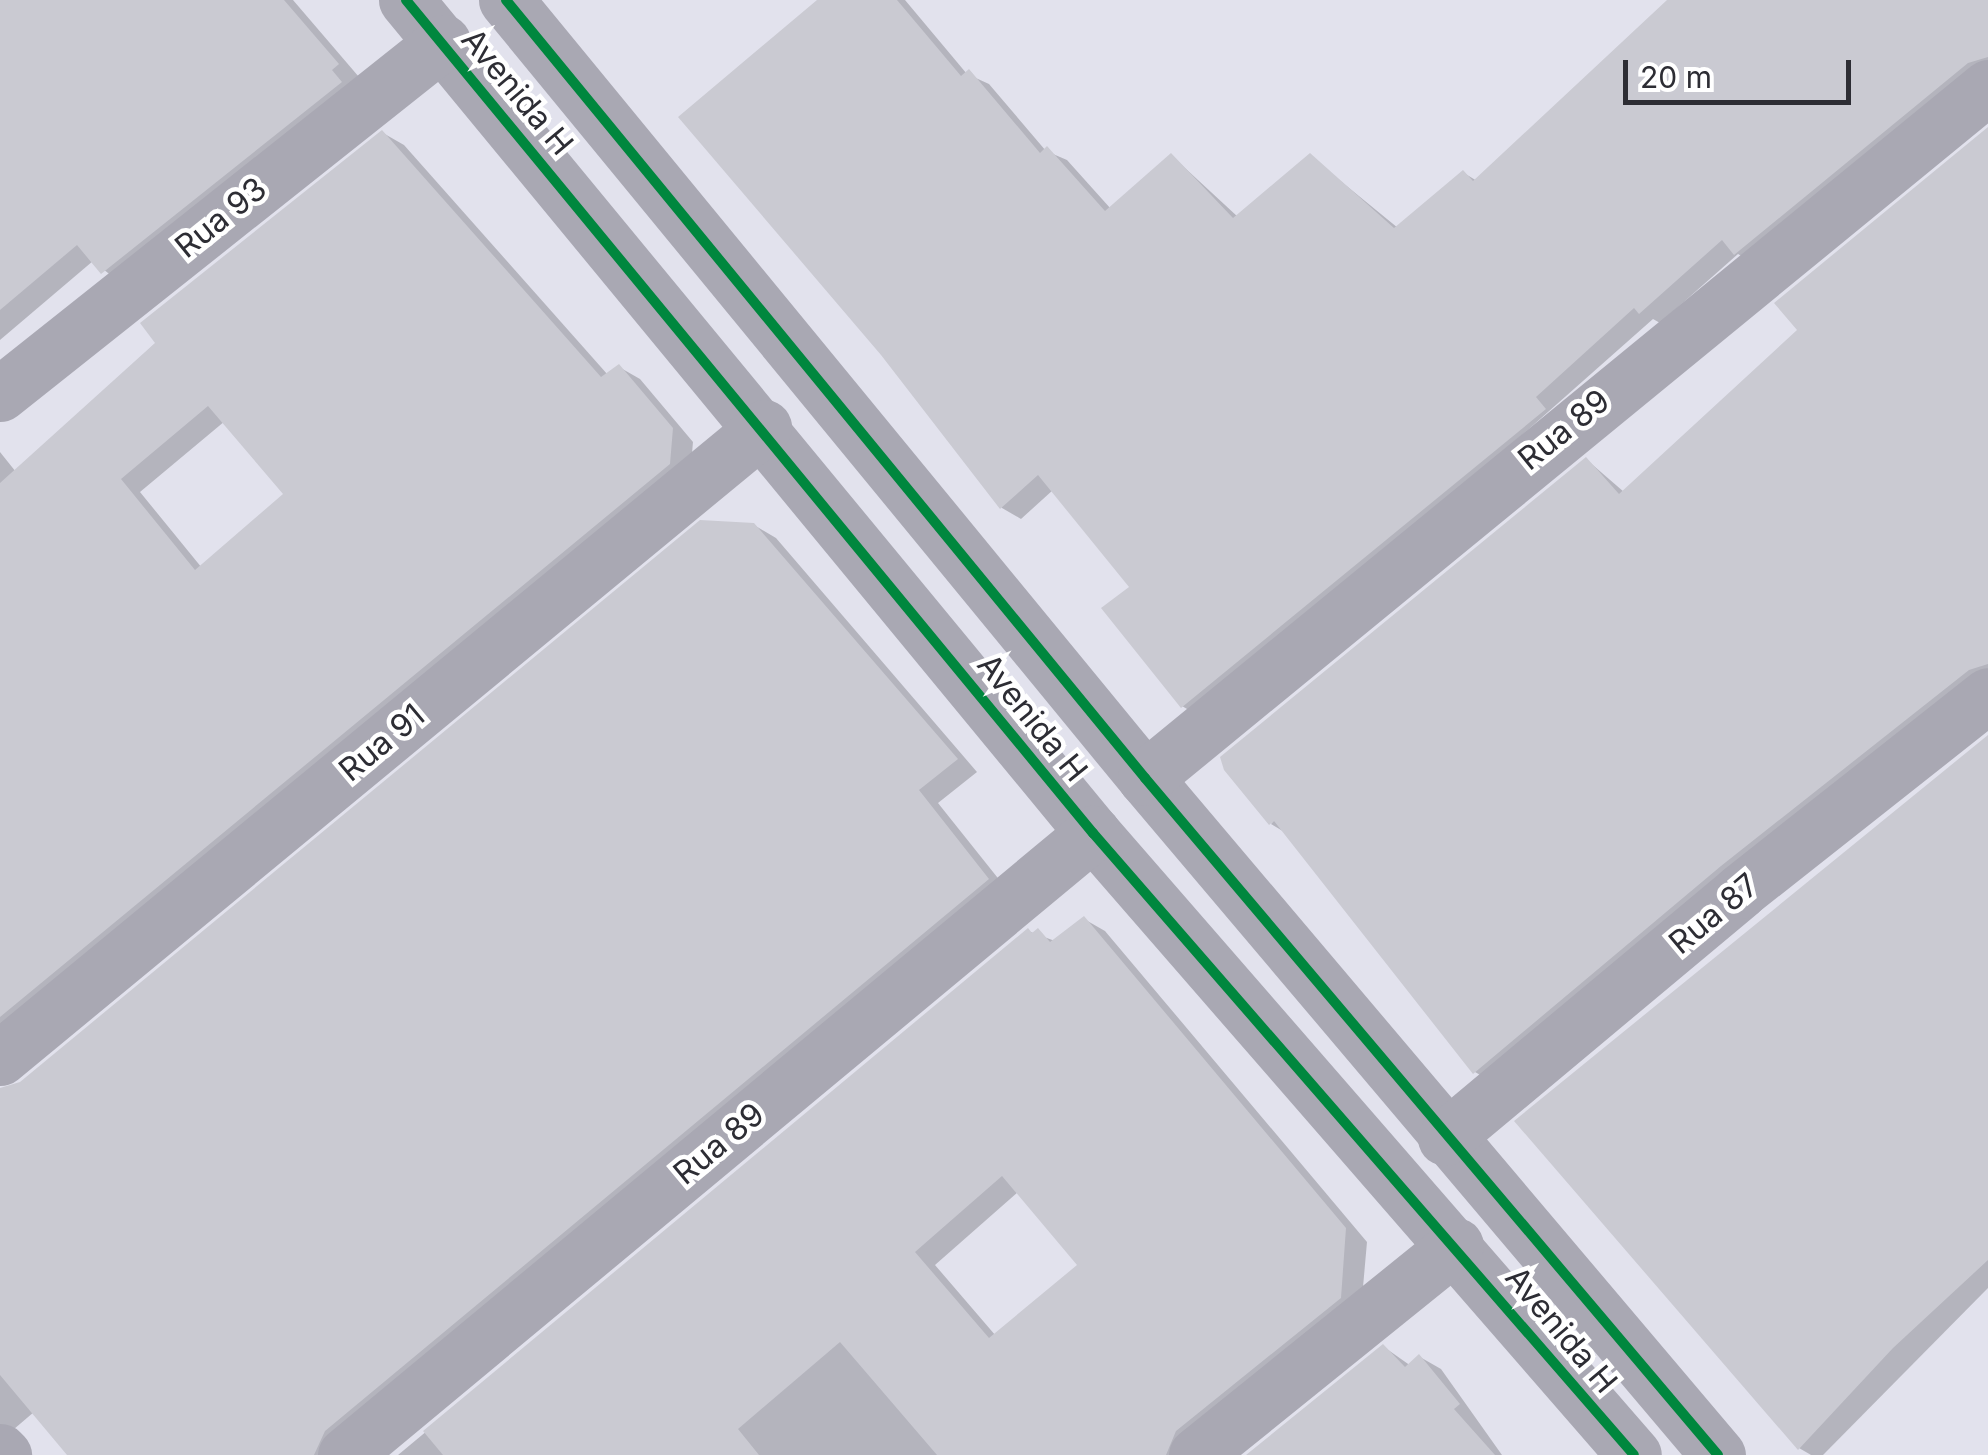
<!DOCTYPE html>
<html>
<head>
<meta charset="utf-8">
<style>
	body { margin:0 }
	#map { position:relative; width:1988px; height:1455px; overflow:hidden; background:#e2e2ed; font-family:Inter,sans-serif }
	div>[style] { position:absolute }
	.shadow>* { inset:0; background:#0003 }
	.building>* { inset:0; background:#cacad2 }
	.minor>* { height:55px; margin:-27.5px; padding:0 27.5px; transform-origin:27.5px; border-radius:27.5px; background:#a9a8b3 }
	.cycleway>* { height:10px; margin:-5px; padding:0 5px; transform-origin:5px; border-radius:5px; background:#00873e }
	span { translate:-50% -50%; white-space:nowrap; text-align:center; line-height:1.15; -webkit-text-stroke:9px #fff; paint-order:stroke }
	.street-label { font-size:32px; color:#2d2d34 }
	.scale { position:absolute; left:1623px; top:60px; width:228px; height:45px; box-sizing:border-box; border:5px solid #2d2d34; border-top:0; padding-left:12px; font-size:30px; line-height:35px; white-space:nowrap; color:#2d2d34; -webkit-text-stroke:8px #fff; paint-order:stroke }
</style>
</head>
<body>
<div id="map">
	<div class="shadow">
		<i style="clip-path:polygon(0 0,293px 0,359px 77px,123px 285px,93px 261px,0 340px)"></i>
		<i style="clip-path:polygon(821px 0,905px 0,967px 74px,989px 84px,1046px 151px,1067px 160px,1111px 209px,1172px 156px,1238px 217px,1310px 156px,1398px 228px,1464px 173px,1477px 181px,1669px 0,1988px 0,1988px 73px,1755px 264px,1738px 254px,1660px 323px,1653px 319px,1202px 718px,1182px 706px,1133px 588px,1053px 490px,1021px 519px,1002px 508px,883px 354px)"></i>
		<i style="clip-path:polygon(1988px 130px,1988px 681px,1494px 1083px,1475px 1072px,1286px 833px,1271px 824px,1587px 460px,1624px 492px,1800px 330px)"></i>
		<i style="clip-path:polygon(evenodd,383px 133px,404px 145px,608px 375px,619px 367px,640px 379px,693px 442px,690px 476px,0 1049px,0 452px,16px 472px,383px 133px,225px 421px,286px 494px,202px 568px,140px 492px,225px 421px)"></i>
		<i style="clip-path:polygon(754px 525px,776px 538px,977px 772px,938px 803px,1009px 892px,338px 1455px,70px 1455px,34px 1412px,0 1441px,0 1090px,21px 1084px)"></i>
		<i style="clip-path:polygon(1988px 739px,1988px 1288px,1823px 1455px,1811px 1455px,1799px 1448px)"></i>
		<i style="clip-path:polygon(evenodd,1084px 919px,1105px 931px,1367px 1242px,1361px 1310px,1189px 1455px,398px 1455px,1028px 931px,1055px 941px,1084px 919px,1018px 1192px,1081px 1265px,996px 1336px,935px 1265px,1018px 1192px)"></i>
		<i style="clip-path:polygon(1384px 1347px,1411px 1366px,1420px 1357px,1441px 1369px,1502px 1455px,1250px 1455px)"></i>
	</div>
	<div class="building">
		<i style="clip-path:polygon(0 0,284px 0,339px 64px,332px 70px,342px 82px,101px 274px,77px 245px,0 310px)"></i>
		<i style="clip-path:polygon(817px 0,897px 0,961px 76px,969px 69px,1040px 153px,1047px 146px,1105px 211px,1171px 153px,1233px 218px,1310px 153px,1394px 228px,1463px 170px,1473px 181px,1667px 0,1988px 0,1988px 57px,1968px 63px,1734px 255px,1722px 240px,1639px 314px,1634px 308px,1536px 397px,1546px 409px,1181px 708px,1101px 608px,1129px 587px,1038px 475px,1000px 509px,881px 355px,678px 117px)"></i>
		<i style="clip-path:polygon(1988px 127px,1988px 664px,1969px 670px,1721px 866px,1473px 1074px,1274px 821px,1269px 825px,1224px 770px,1220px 757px,1586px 457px,1619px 494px,1797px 330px,1774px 303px)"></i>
		<i style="clip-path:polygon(evenodd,382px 130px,601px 377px,619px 364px,673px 428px,670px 464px,0 1017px,0 483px,155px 343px,140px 323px,382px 130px,208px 406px,283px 494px,195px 570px,121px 479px,208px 406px)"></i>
		<i style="clip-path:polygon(700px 520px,754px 523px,958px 759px,919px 790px,989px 879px,325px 1431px,314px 1455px,67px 1455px,0 1375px,0 1088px,20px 1082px)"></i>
		<i style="clip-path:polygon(1988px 735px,1988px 1260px,1893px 1348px,1798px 1450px,1514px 1121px)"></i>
		<i style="clip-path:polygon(evenodd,1084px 916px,1346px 1228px,1341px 1298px,1176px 1431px,1166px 1455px,937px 1455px,840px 1342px,738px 1429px,759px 1455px,443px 1455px,423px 1431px,1028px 928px,1032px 933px,1038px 928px,1050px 942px,1084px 916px,1002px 1176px,1077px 1265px,989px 1338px,915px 1252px,1002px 1176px)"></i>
		<i style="clip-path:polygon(1383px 1344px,1405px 1367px,1419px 1354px,1460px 1404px,1454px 1409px,1495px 1455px,1246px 1455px)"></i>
	</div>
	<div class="minor">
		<i style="left:406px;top:0;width:1080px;rotate:50.49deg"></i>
		<i style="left:1093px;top:833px;width:824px;rotate:48.98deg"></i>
		<i style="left:506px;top:0;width:1007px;rotate:50.6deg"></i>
		<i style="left:1145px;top:778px;width:887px;rotate:49.76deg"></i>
		<i style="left:0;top:394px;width:566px;rotate:-38.47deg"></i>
		<i style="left:1145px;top:778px;width:1090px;rotate:-39.34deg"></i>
		<i style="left:0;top:1058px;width:991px;rotate:-39.55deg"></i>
		<i style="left:1445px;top:1138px;width:385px;rotate:-39.9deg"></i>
		<i style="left:1740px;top:891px;width:316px;rotate:-38.3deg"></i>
		<i style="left:0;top:1451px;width:6px;rotate:45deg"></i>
		<i style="left:345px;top:1455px;width:973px;rotate:-39.75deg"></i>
		<i style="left:1196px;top:1455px;width:334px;rotate:-38.9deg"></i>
	</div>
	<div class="cycleway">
		<i style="left:406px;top:0;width:1080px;rotate:50.49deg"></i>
		<i style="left:1093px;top:833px;width:824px;rotate:48.98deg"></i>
		<i style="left:506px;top:0;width:1007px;rotate:50.6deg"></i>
		<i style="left:1145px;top:778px;width:887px;rotate:49.76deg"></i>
	</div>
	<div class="street-label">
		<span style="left:517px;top:92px;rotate:50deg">Avenida H</span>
		<span style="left:221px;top:218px;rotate:-39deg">Rua 93</span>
		<span style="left:1564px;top:430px;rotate:-39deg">Rua 89</span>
		<span style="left:1032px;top:718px;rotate:51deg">Avenida H</span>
		<span style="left:382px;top:743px;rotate:-40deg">Rua 91</span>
		<span style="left:1714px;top:914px;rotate:-40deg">Rua 87</span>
		<span style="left:719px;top:1144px;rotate:-40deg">Rua 89</span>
		<span style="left:1561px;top:1330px;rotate:50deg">Avenida H</span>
	</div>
	<div class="scale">20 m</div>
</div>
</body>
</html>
